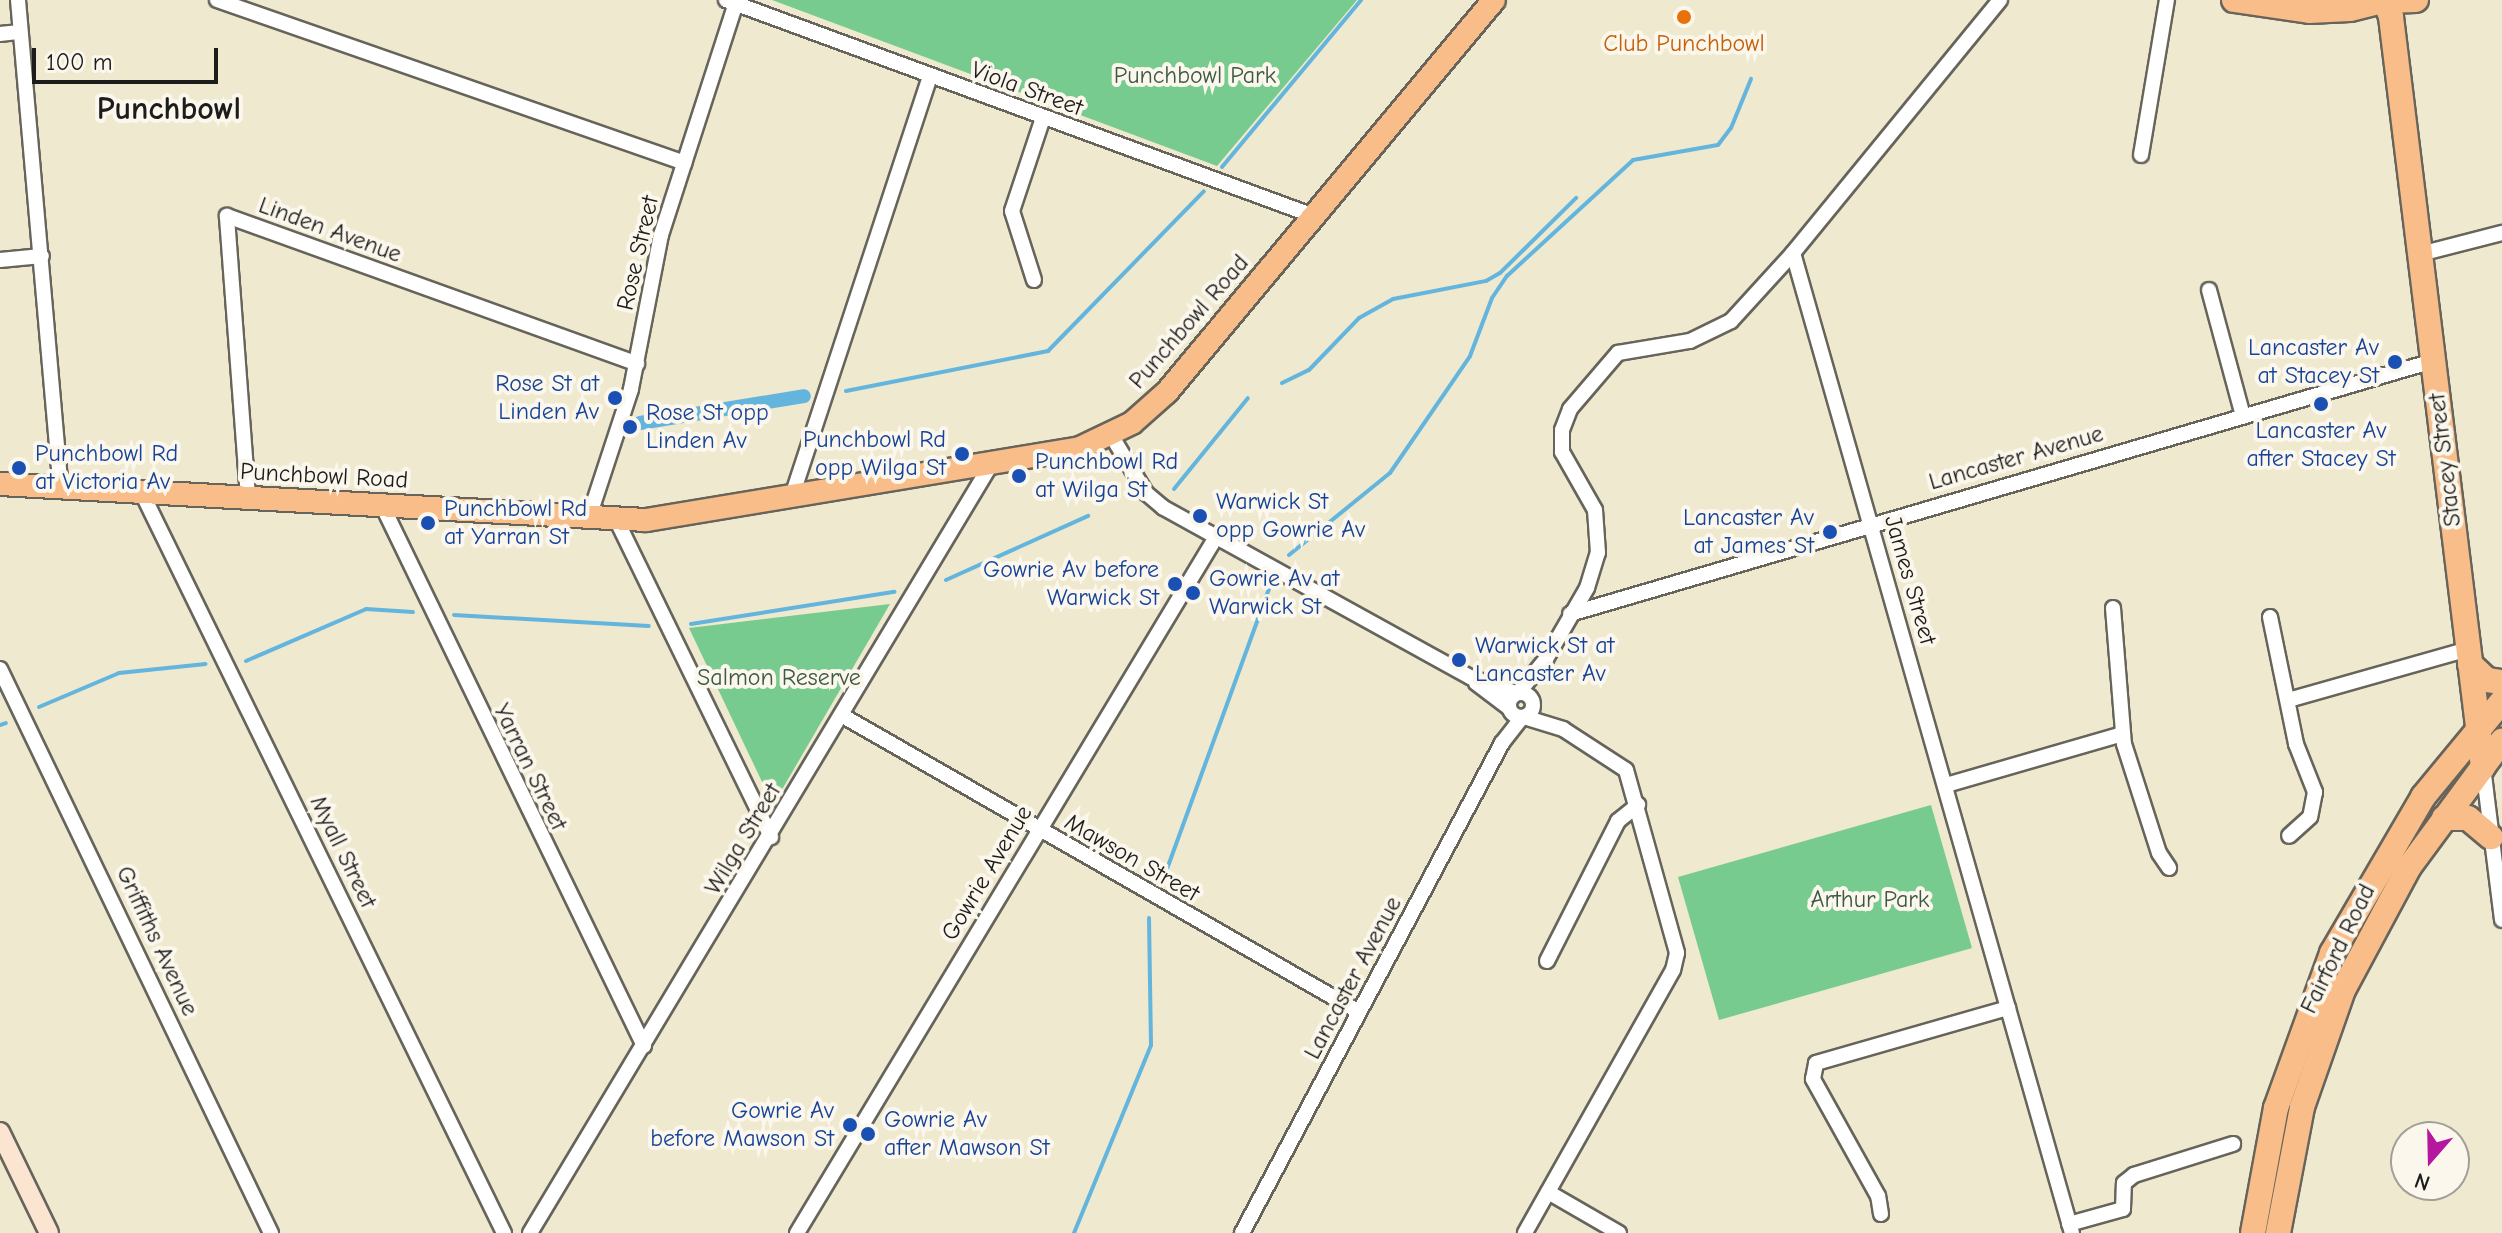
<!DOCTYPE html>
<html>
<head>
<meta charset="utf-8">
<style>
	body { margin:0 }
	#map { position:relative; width:2502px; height:1233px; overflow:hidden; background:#efe9cf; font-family:"Comic Neue",sans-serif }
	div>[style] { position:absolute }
	.green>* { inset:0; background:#78cb8e }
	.stream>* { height:4px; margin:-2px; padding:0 2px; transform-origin:2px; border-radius:2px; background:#63b5de }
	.canal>* { height:14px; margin:-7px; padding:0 7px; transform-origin:7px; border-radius:7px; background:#63b5de }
	.roads { filter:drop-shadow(2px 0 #66645b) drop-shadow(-2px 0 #66645b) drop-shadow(0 2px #66645b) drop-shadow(0 -2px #66645b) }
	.street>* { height:14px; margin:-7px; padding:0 7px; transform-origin:7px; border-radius:7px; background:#fff }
	.street>.ring { margin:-7px; padding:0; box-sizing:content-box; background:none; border:14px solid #fff; border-radius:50% }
	.secondary>* { height:18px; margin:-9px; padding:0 9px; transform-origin:9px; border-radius:9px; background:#fce5d0 }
	.primary>* { height:22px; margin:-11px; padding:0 11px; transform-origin:11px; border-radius:11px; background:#f8bd89 }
	.highway>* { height:24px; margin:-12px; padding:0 12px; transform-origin:12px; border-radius:12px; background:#f8bd89 }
	.dots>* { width:22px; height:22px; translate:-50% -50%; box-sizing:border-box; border:4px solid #fbf7ec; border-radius:50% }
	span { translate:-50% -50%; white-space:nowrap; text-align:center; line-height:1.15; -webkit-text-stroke:8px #fbf7ec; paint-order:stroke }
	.food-label { font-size:24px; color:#c56008 }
	.park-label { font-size:24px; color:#3c5944 }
	.street-label { font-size:24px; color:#1c1c1c }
	.transit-label { font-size:24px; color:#164399 }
	.right { translate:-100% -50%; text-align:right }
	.left { translate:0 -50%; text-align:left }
	.district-label { font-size:32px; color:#1c1c1c; font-weight:700 }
	.north { position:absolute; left:2390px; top:1121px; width:80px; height:80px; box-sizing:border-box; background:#fbf7ec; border:2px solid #a29f99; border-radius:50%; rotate:200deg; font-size:22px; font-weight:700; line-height:32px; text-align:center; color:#1c1c1c }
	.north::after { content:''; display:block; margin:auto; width:28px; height:36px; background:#b5179e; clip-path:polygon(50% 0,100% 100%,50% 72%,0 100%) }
	.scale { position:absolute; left:32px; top:48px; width:186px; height:36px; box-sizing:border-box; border:4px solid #1c1c1c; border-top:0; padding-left:10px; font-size:24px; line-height:28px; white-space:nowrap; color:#1c1c1c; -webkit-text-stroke:6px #fbf7ec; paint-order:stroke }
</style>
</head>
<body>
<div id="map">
	<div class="green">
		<i style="clip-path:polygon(772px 0,1357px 0,1217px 166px)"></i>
		<i style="clip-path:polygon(890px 604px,773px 805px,689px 628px)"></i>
		<i style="clip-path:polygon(1931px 805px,1972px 948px,1719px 1020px,1678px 877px)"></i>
	</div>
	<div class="stream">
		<i style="left:1222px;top:167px;width:217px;rotate:-50.2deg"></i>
		<i style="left:1282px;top:383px;width:30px;rotate:-26deg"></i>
		<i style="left:1309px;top:370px;width:72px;rotate:-46.1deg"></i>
		<i style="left:1359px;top:318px;width:39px;rotate:-29deg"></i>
		<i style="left:1393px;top:299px;width:95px;rotate:-11deg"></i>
		<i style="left:1486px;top:281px;width:16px;rotate:-30deg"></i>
		<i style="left:1500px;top:273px;width:107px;rotate:-44.6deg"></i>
		<i style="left:846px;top:391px;width:206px;rotate:-11.2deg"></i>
		<i style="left:1048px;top:351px;width:223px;rotate:-45.7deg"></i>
		<i style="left:1174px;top:489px;width:117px;rotate:-50.9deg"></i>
		<i style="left:1289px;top:555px;width:130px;rotate:-39.1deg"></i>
		<i style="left:1390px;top:473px;width:142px;rotate:-55.6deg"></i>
		<i style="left:1470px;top:356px;width:62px;rotate:-69.2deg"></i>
		<i style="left:1492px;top:298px;width:27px;rotate:-56deg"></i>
		<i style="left:1507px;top:276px;width:171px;rotate:-42.6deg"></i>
		<i style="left:1633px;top:160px;width:86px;rotate:-10deg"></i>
		<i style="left:1718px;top:145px;width:21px;rotate:-53deg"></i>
		<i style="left:1731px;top:128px;width:53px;rotate:-67.8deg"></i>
		<i style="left:946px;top:580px;width:156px;rotate:-24.3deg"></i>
		<i style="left:454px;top:615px;width:195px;rotate:3.2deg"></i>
		<i style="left:691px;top:624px;width:206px;rotate:-9deg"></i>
		<i style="left:246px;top:661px;width:131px;rotate:-23.4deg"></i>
		<i style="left:366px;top:609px;width:47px;rotate:3.7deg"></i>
		<i style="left:39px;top:707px;width:87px;rotate:-23deg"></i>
		<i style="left:119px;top:673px;width:87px;rotate:-5.9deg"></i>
		<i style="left:0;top:725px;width:6px;rotate:-18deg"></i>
		<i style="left:1163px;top:880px;width:311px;rotate:-70deg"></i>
		<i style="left:1074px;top:1233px;width:203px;rotate:-67.7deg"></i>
		<i style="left:1151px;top:1045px;width:127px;rotate:-90.9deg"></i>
	</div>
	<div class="canal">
		<i style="left:640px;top:423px;width:166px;rotate:-9.3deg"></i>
	</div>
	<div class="roads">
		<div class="street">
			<i style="left:18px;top:0;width:489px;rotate:85deg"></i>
			<i style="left:217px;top:0;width:495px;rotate:19.2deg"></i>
			<i style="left:726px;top:0;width:626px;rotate:20.17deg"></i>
			<i style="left:2000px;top:0;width:327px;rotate:129.3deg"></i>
			<i style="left:1793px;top:253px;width:1019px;rotate:74.11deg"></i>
			<i style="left:0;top:34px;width:20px;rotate:-6deg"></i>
			<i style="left:2141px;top:155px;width:157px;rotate:-80.5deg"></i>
			<i style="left:2420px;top:254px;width:85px;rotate:-14.4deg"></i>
			<i style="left:0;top:260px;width:42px;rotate:-5.4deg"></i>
			<i style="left:1034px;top:280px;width:72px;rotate:-107.7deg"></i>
			<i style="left:1012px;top:211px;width:98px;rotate:-71.6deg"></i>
			<i style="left:2209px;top:290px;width:131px;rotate:74.9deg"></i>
			<i style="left:1111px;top:435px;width:68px;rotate:58.9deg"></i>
			<i style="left:1146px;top:493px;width:23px;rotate:40deg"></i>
			<i style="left:1164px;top:508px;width:350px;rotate:28.9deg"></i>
			<i style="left:1470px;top:677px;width:49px;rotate:19.2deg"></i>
			<i style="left:141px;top:491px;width:826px;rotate:63.93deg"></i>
			<i style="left:248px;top:497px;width:282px;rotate:-94.3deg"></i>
			<i style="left:227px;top:216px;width:436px;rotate:19.8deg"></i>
			<i style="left:791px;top:499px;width:444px;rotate:-71.8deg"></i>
			<i style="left:382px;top:505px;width:601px;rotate:64.16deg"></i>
			<i style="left:589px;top:517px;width:135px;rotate:-71.8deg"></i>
			<i style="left:631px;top:389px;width:157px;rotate:-79deg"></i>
			<i style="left:661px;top:235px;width:247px;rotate:-72.1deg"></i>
			<i style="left:616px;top:519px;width:354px;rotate:64deg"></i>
			<i style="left:2113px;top:608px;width:136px;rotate:85.4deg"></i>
			<i style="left:2124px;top:744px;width:114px;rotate:72.2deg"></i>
			<i style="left:2159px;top:853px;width:18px;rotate:56deg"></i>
			<i style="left:1570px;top:614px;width:899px;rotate:-16.34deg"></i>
			<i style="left:2270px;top:617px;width:130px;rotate:78.4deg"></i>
			<i style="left:2296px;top:744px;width:52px;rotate:68.4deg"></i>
			<i style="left:2315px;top:792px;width:25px;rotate:101deg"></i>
			<i style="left:2310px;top:817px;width:28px;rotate:138deg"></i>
			<i style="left:0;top:669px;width:626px;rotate:64.34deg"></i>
			<i style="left:1476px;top:683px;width:41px;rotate:37.1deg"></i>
			<i style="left:1519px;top:692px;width:43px;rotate:-50.7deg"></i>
			<i style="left:1546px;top:659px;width:82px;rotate:-60deg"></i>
			<i style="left:1587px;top:588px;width:37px;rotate:-73deg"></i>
			<i style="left:1598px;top:553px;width:43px;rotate:-94deg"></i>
			<i style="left:1595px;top:510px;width:67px;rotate:-119.6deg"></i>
			<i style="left:1562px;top:452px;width:22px;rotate:-90deg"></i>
			<i style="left:1562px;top:430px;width:22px;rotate:-69deg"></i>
			<i style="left:1570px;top:409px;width:74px;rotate:-49.4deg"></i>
			<i style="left:1618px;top:353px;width:73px;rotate:-9.5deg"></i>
			<i style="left:1690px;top:341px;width:46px;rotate:-26deg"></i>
			<i style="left:1731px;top:321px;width:92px;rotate:-47.6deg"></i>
			<i class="ring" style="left:1509px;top:693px;width:10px;height:10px"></i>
			<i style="left:2288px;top:700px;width:187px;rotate:-15.8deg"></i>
			<i style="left:843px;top:716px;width:595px;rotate:29.84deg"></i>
			<i style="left:1524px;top:717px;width:41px;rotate:17.1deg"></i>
			<i style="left:1563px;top:729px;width:75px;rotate:33.1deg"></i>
			<i style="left:1626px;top:770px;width:190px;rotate:74.4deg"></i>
			<i style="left:1677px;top:953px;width:17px;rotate:103deg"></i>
			<i style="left:1673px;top:970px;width:302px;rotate:119.4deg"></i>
			<i style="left:2483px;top:767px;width:154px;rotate:82.9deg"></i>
			<i style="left:1946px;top:785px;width:184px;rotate:-16.1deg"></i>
			<i style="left:1547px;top:961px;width:157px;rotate:-63.1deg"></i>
			<i style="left:1618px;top:821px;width:26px;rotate:-39deg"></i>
			<i style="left:1548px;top:1192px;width:82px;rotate:30deg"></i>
			<i style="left:1881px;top:1214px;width:18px;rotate:-99deg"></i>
			<i style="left:1878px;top:1196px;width:134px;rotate:-119.1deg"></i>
			<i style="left:1813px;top:1079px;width:16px;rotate:-79deg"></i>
			<i style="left:1816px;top:1063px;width:200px;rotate:-16deg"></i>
			<i style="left:2069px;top:1224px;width:56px;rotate:-15.5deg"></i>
			<i style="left:2123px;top:1209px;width:26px;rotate:-88deg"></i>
			<i style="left:2124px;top:1183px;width:13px;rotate:-39deg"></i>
			<i style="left:2134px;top:1175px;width:104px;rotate:-17.4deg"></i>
			<i style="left:530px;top:1233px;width:894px;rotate:-59.05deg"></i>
			<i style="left:797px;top:1233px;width:812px;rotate:-58.95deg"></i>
			<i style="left:1242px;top:1233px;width:555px;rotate:-62.05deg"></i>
			<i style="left:1502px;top:743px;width:33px;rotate:-52deg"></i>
		</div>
		<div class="secondary">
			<i style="left:0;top:1132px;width:112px;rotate:64.1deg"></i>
		</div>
		<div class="primary">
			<i style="left:0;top:484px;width:647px;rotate:3.19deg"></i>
			<i style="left:646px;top:520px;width:440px;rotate:-9.4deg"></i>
			<i style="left:1080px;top:448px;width:58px;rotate:-25.7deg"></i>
			<i style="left:1132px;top:423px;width:47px;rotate:-41.5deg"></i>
			<i style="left:1167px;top:392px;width:510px;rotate:-50.17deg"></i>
		</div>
		<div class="highway">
			<i style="left:2234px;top:0;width:76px;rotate:8.3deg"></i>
			<i style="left:2309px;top:11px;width:41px;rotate:-2.8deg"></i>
			<i style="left:2350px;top:9px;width:37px;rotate:-14deg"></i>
			<i style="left:2385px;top:1px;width:17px;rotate:69deg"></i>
			<i style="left:2391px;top:17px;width:756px;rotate:83.01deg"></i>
			<i style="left:2385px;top:1px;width:31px;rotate:-2deg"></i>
			<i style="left:2470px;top:664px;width:23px;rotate:43deg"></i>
			<i style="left:2487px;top:680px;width:15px;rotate:8deg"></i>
			<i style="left:2444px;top:818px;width:24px"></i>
			<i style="left:2468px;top:818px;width:30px;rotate:40deg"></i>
			<i style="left:2253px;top:1233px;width:127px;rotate:-79.6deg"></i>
			<i style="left:2276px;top:1108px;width:165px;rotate:-70.1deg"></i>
			<i style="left:2332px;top:953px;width:181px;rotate:-59.7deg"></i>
			<i style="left:2423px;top:797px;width:124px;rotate:-50.5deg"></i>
			<i style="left:2278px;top:1233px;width:128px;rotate:-79.2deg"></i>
			<i style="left:2302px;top:1107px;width:124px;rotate:-70.7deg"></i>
			<i style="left:2343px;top:990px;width:140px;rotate:-61.8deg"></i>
			<i style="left:2409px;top:867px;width:157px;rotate:-53.6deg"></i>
		</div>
	</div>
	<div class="dots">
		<i style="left:1684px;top:17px;background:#e8710a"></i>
		<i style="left:2395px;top:362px;background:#1a4fb4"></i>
		<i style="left:615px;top:398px;background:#1a4fb4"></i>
		<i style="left:2321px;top:404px;background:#1a4fb4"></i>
		<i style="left:630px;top:427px;background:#1a4fb4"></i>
		<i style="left:962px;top:454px;background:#1a4fb4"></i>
		<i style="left:19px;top:468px;background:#1a4fb4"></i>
		<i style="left:1019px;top:476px;background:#1a4fb4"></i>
		<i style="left:1200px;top:516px;background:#1a4fb4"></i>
		<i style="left:428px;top:523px;background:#1a4fb4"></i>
		<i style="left:1830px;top:532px;background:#1a4fb4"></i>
		<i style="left:1175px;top:584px;background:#1a4fb4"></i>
		<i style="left:1193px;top:593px;background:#1a4fb4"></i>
		<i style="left:1459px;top:660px;background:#1a4fb4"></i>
		<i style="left:850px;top:1125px;background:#1a4fb4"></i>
		<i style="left:868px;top:1134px;background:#1a4fb4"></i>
	</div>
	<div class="food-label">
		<span style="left:1684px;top:44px">Club Punchbowl</span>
	</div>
	<div class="park-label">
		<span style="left:1195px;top:76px">Punchbowl Park</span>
		<span style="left:779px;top:678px">Salmon Reserve</span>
		<span style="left:1870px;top:900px">Arthur Park</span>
	</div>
	<div class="street-label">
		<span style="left:1027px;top:89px;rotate:20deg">Viola Street</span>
		<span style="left:330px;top:230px;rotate:20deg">Linden Avenue</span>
		<span style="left:638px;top:253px;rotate:-77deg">Rose Street</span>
		<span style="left:1189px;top:322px;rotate:-49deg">Punchbowl Road</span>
		<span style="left:2016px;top:458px;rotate:-16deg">Lancaster Avenue</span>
		<span style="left:2445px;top:460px;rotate:-97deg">Stacey Street</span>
		<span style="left:324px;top:476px;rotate:3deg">Punchbowl Road</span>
		<span style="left:1910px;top:580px;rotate:74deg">James Street</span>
		<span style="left:530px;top:767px;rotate:64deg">Yarran Street</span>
		<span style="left:743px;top:839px;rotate:-59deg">Wilga Street</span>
		<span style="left:343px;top:852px;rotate:64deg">Myall Street</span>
		<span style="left:1132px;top:858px;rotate:30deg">Mawson Street</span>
		<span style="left:987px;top:873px;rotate:-59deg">Gowrie Avenue</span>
		<span style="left:157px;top:941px;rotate:65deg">Griffiths Avenue</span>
		<span style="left:2338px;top:949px;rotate:-64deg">Fairford Road</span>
		<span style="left:1353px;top:978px;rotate:-62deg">Lancaster Avenue</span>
	</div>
	<div class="transit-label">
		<span class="right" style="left:2379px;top:362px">Lancaster Av<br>at Stacey St</span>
		<span class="right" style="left:599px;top:398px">Rose St at<br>Linden Av</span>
		<span class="left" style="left:646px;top:427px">Rose St opp<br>Linden Av</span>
		<span style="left:2321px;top:445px">Lancaster Av<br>after Stacey St</span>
		<span class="right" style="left:946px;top:454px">Punchbowl Rd<br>opp Wilga St</span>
		<span class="left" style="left:35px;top:468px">Punchbowl Rd<br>at Victoria Av</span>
		<span class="left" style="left:1035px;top:476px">Punchbowl Rd<br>at Wilga St</span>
		<span class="left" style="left:1216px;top:516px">Warwick St<br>opp Gowrie Av</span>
		<span class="left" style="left:444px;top:523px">Punchbowl Rd<br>at Yarran St</span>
		<span class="right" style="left:1814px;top:532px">Lancaster Av<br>at James St</span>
		<span class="right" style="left:1159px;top:584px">Gowrie Av before<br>Warwick St</span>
		<span class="left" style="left:1209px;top:593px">Gowrie Av at<br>Warwick St</span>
		<span class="left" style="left:1475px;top:660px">Warwick St at<br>Lancaster Av</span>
		<span class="right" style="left:834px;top:1125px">Gowrie Av<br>before Mawson St</span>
		<span class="left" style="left:884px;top:1134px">Gowrie Av<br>after Mawson St</span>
	</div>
	<div class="district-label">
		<span style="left:169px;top:109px">Punchbowl</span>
	</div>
	<div class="north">N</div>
	<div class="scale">100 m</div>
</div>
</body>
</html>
